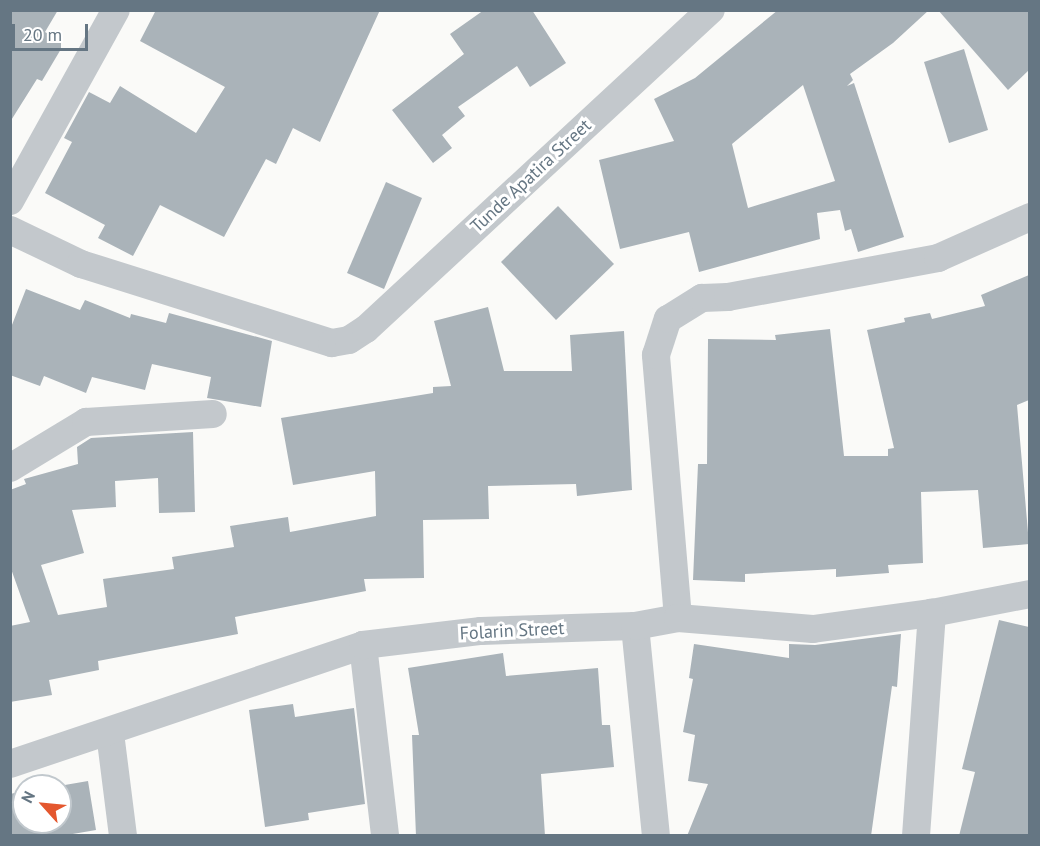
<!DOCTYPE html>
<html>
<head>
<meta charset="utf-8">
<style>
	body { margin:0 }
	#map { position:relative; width:1040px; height:846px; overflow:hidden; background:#fafaf8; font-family:"PT Sans",sans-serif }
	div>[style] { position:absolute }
	.building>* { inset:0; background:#aab3b9 }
	.minor>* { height:28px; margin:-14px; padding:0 14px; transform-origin:14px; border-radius:14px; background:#c3c8cc }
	span { translate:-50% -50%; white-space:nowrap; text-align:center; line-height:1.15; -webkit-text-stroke:6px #fff; paint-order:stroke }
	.street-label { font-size:18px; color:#657683 }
	.frame { position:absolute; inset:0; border:12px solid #657683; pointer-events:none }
	.north { position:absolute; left:12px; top:774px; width:60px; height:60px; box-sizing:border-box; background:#fff; border:2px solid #c1c8cd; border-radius:50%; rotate:297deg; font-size:16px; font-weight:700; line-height:24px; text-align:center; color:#657683 }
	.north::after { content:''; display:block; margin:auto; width:21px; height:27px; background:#e4572e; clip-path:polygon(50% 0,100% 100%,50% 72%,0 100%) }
	.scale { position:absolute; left:12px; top:24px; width:76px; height:27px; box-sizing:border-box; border:3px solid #657683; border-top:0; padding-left:8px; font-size:18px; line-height:21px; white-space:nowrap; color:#657683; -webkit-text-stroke:4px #fff; paint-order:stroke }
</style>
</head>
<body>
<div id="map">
	<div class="building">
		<i style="clip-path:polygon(10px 10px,58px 10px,45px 32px,61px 41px,61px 49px,42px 81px,37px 79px,10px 122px)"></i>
		<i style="clip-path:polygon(156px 10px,380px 10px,320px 142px,293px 128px,276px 164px,266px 159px,224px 237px,160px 205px,133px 256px,98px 238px,105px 225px,45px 193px,72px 142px,64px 138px,89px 92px,110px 103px,120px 86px,196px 133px,225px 87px,140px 41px)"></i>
		<i style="clip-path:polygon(484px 10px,532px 10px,566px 63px,530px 87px,517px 66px,458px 107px,465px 116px,442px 135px,452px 148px,433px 163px,392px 110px,464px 54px,450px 34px)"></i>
		<i style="clip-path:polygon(evenodd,778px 10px,929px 10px,893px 43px,850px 74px,853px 80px,847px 86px,854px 83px,904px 237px,858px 252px,851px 229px,845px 231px,840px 210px,817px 213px,820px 239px,699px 272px,689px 232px,620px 249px,599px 160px,674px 141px,654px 99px,695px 78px,778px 10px,803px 85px,835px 181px,748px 208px,732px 144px,803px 85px)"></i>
		<i style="clip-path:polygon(938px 10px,1029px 10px,1029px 70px,1008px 90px)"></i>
		<i style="clip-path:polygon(964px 49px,988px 130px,949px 143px,924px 62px)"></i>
		<i style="clip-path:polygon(386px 182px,422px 198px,384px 289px,347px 273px)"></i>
		<i style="clip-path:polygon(558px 206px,614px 264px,556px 320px,501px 262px)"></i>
		<i style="clip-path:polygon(1029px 275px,1029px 400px,1017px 405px,1029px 544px,983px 548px,978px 490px,921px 492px,923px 563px,888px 565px,889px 573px,836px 577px,836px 569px,745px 574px,745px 582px,693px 580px,698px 464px,707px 464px,708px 339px,776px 340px,775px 335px,830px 329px,844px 456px,888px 456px,888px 449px,894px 448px,867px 330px,905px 322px,904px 318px,930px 313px,932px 319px,985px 306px,981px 295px)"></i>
		<i style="clip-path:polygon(26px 289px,80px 310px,85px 300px,130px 318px,131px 314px,166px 323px,169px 313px,272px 341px,261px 407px,207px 398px,211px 377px,152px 364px,145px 390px,92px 377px,86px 393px,44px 376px,40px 386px,10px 375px,10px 330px)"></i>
		<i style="clip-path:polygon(488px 307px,504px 371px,572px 371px,570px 335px,624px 331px,632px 490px,577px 496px,576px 484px,488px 486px,489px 519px,423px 520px,424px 578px,364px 579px,366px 591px,235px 617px,238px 634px,98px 661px,99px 670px,49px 680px,52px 695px,10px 702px,10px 626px,30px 622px,10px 566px,10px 490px,26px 484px,24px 479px,78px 464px,77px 447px,91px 438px,193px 432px,195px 512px,159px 513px,158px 478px,115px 481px,116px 507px,72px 510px,84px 553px,41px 565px,58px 615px,107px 607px,103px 579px,174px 569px,172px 557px,234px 547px,230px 526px,288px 517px,290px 532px,376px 516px,375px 471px,293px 485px,281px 418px,433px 393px,433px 387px,451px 386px,434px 321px)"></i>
		<i style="clip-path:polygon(999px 620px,1029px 627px,1029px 836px,959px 836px,975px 772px,962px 769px)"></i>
		<i style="clip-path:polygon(901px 634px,897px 687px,892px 686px,871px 836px,687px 836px,708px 784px,688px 781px,695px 735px,683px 732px,693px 679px,689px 678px,694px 644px,789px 658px,789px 644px,815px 645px)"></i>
		<i style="clip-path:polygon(503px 653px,506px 676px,598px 668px,602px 725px,610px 725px,614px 767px,541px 774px,545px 836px,416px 836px,412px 735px,419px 735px,408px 668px)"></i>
		<i style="clip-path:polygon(293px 704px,295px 717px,354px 708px,365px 804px,308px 813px,309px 820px,265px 827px,249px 710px)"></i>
		<i style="clip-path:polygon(88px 781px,96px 830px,61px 836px,10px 836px,10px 794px,24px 791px,24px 822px,60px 822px,59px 786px)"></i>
	</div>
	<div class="minor">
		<i style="left:10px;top:201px;width:218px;rotate:-61deg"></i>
		<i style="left:10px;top:230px;width:79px;rotate:25.6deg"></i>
		<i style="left:81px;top:264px;width:263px;rotate:17.5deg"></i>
		<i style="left:332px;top:343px;width:17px;rotate:-10deg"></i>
		<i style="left:349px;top:340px;width:20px;rotate:-33deg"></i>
		<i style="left:366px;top:329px;width:470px;rotate:-42.8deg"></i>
		<i style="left:10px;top:468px;width:89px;rotate:-31.2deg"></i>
		<i style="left:86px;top:422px;width:127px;rotate:-3.6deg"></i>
		<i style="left:678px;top:618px;width:264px;rotate:-94.8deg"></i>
		<i style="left:656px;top:355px;width:38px;rotate:-72deg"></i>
		<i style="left:668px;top:319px;width:40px;rotate:-32deg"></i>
		<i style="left:702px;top:298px;width:26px;rotate:-2deg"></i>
		<i style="left:728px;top:297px;width:214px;rotate:-10.5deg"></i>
		<i style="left:938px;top:258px;width:101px;rotate:-24deg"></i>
		<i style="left:635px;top:626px;width:211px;rotate:84.3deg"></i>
		<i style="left:363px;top:645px;width:192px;rotate:83.4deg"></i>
		<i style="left:110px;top:733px;width:104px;rotate:82.8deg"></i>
		<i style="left:10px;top:764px;width:373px;rotate:-18.6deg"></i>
		<i style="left:363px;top:645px;width:119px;rotate:-6.8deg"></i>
		<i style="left:481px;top:631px;width:154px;rotate:-1.9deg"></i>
		<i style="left:635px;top:626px;width:44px;rotate:-10.5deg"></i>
		<i style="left:678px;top:618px;width:135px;rotate:4.7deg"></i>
		<i style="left:813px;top:629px;width:120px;rotate:-7.7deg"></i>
		<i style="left:932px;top:613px;width:100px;rotate:-11deg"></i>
		<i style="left:916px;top:836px;width:224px;rotate:-85.9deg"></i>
	</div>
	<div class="street-label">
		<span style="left:531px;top:176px;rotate:-43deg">Tunde Apatira Street</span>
		<span style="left:512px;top:631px;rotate:-3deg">Folarin Street</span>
	</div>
	<div class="frame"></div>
	<div class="north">N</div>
	<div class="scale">20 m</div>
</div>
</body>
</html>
